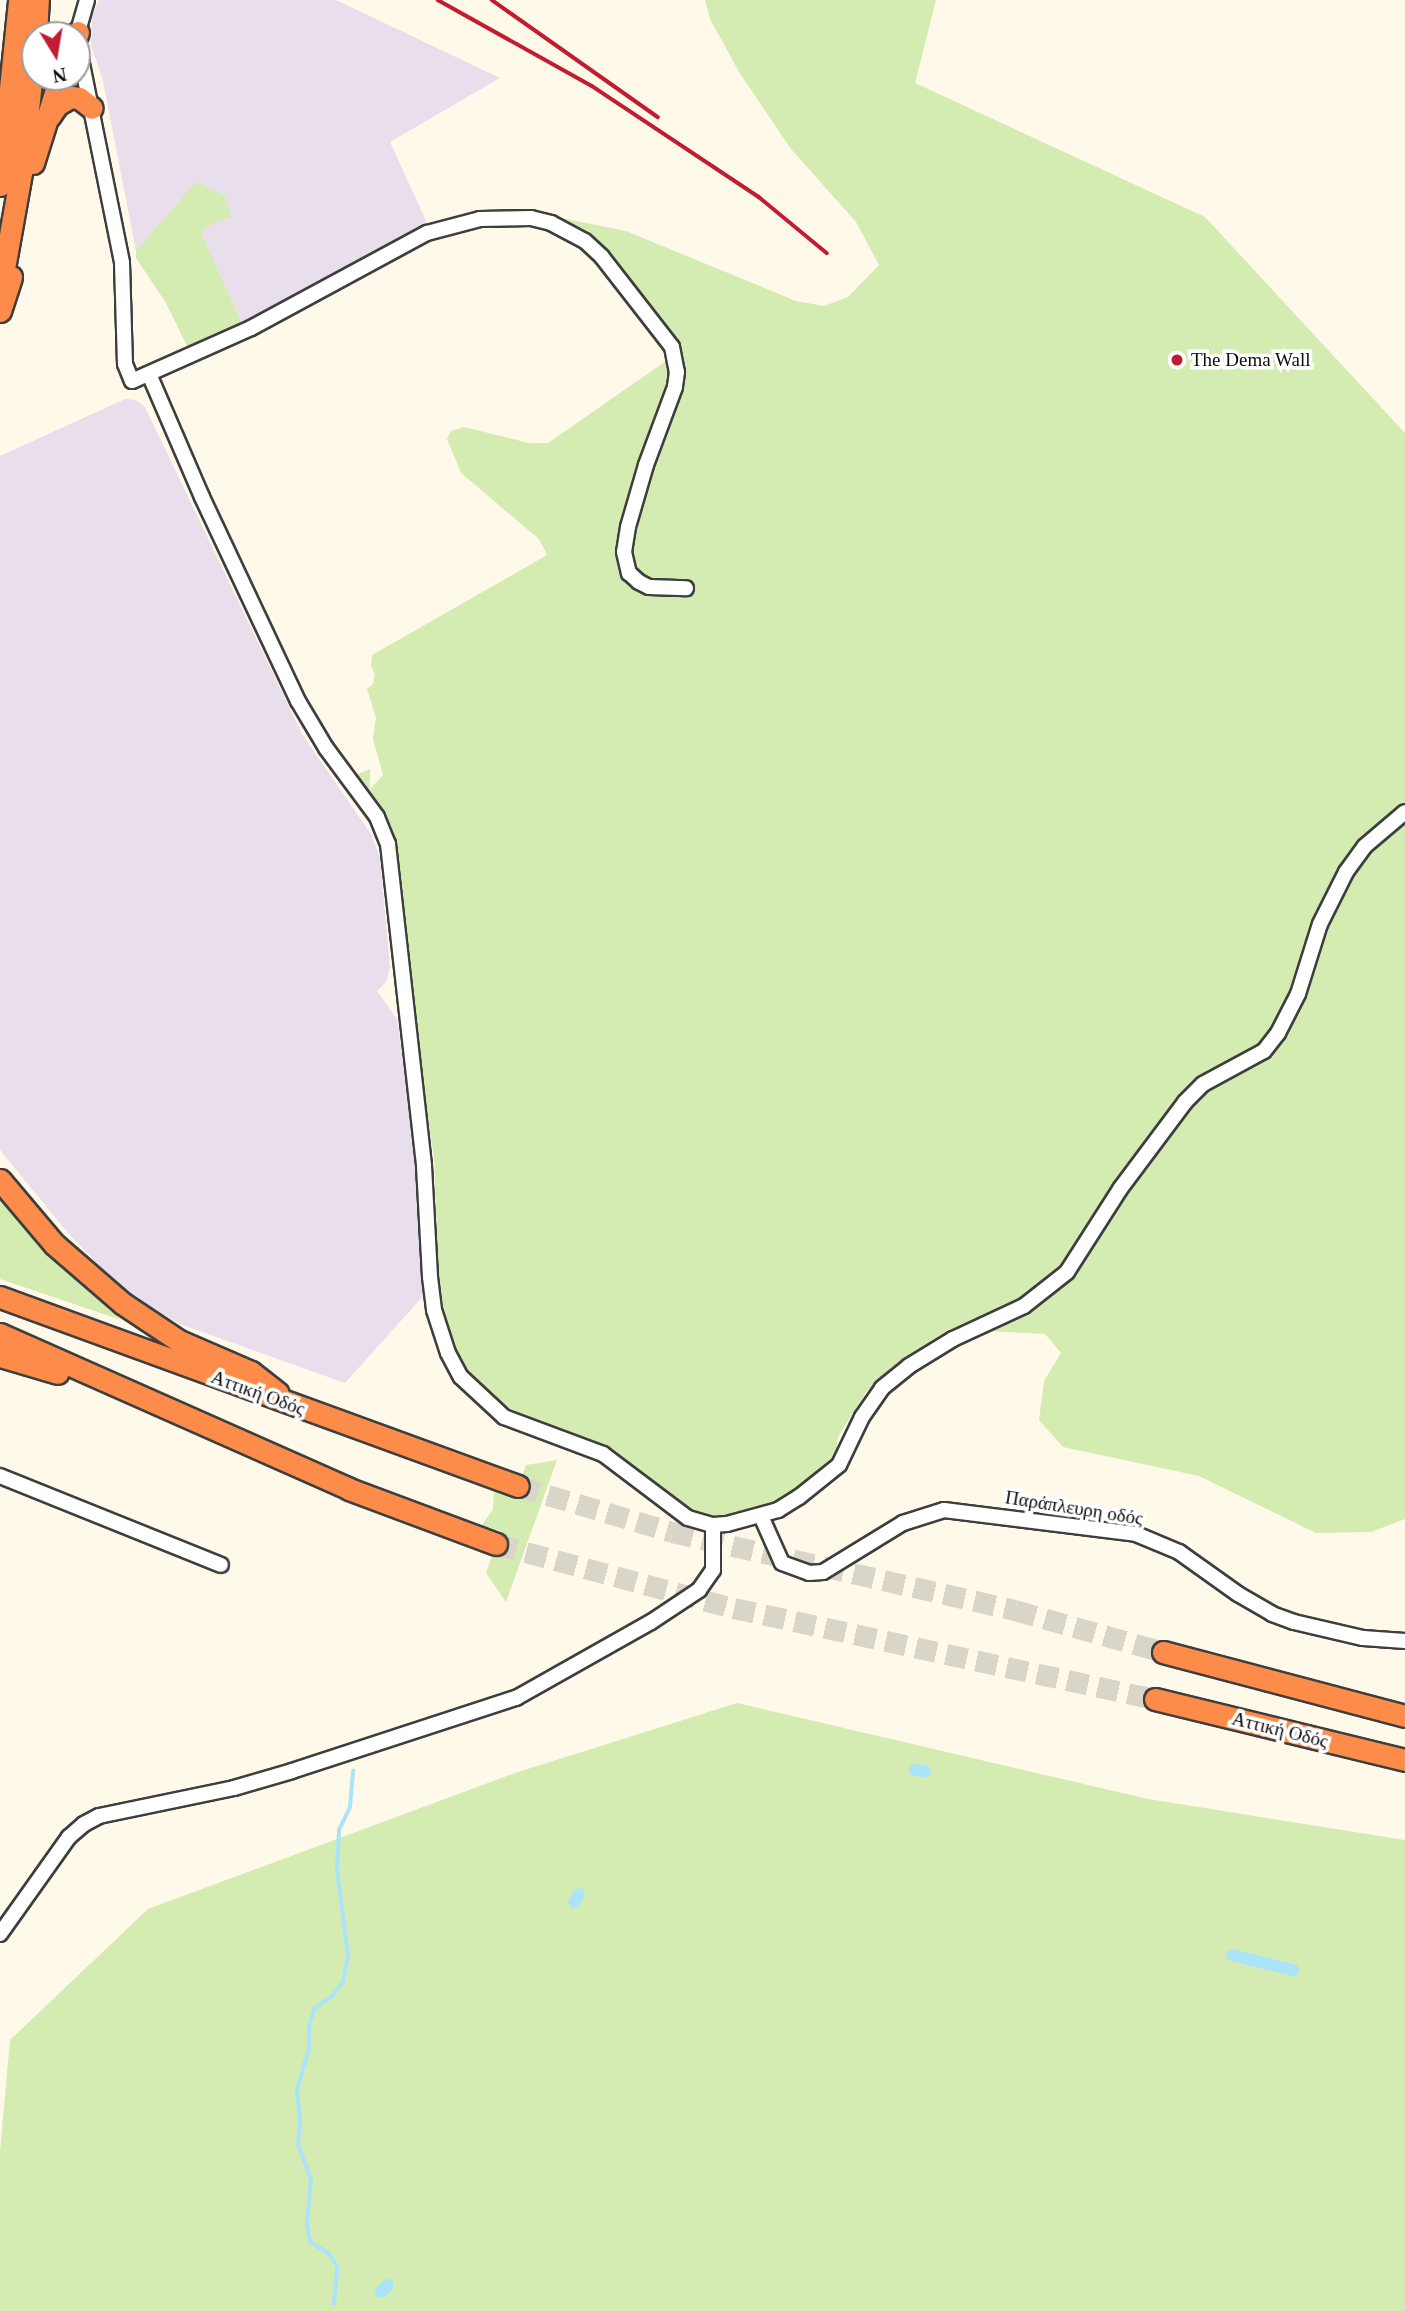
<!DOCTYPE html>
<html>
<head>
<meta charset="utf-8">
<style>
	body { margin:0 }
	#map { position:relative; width:1405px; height:2311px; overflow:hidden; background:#fff9ea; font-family:"Times New Roman",serif }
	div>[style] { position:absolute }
	.industrial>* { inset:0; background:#e9deeb }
	.green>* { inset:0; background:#d4ebb2 }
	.stream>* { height:3.5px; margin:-1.75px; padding:0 1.75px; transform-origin:1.75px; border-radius:1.75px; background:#abe3f9 }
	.canal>* { height:12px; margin:-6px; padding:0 6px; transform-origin:6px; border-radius:6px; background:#abe3f9 }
	.highway-tunnel>* { height:21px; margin-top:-10.5px; transform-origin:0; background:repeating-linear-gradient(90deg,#dad5c9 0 21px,transparent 0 31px) }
	.roads { filter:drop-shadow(2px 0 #3e3e3e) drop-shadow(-2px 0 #3e3e3e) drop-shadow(0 2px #3e3e3e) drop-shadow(0 -2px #3e3e3e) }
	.minor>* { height:14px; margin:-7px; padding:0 7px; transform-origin:7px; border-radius:7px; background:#fff }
	.highway>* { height:21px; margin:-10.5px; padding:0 10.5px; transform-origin:10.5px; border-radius:10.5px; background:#fd8c4a }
	.rail>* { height:3.5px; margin:-1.75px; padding:0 1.75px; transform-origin:1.75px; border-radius:1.75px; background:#c21c33 }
	.dots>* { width:19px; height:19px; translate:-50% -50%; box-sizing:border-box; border:4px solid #fff; border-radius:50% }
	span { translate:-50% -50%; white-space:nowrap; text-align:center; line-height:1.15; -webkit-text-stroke:7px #fff; paint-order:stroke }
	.poi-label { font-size:19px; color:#0b0b0b }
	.left { translate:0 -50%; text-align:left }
	.street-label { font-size:19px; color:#0b0b0b }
	.north { position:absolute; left:21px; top:21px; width:70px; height:70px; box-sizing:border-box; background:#fff; border:2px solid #9d9d9d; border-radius:50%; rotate:169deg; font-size:19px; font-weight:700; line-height:28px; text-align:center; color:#0b0b0b }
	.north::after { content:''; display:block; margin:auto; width:24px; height:32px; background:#c21c33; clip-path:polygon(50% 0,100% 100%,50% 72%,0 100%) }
</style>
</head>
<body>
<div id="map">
	<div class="industrial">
		<i style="clip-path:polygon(99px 0,336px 0,500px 78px,390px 142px,427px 223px,243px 325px,201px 232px,213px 223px,231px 217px,143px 245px,136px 251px,103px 81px,91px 45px,92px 18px)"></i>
		<i style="clip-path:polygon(125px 399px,136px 400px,145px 407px,302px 734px,371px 834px,380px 858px,390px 967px,386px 982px,377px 991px,397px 1019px,416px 1155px,425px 1294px,345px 1383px,180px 1324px,144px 1303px,106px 1273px,68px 1233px,0 1150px,0 456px)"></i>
	</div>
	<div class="green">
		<i style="clip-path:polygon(705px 0,936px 0,915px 83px,1205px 217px,1405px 433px,1405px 1519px,1371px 1532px,1316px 1533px,1199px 1476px,1063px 1447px,1039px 1420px,1044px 1381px,1061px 1353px,1045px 1334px,949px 1329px,904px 1358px,866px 1392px,838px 1437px,836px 1454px,784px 1504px,724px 1518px,693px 1517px,694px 1511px,679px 1507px,486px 1394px,454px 1350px,439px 1291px,434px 1156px,411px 1016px,400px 869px,394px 833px,389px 821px,353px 776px,370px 769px,370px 789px,383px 775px,373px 739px,376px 718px,367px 689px,373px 684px,375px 674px,371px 666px,372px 655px,547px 555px,539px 539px,461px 473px,447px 439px,451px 431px,464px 427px,529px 443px,548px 443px,679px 352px,657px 313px,608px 251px,582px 229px,542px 214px,626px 231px,796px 301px,824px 306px,848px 297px,879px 265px,856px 222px,791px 149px,739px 72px,710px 19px)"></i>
		<i style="clip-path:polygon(196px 182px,225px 196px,231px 217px,213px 223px,201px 232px,243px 325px,219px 333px,189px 350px,166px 303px,136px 258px,136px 251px)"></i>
		<i style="clip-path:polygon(0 1198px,53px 1254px,121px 1320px,0 1279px)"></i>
		<i style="clip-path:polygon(557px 1460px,506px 1602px,486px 1573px,501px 1531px,482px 1525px,493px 1509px,494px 1490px,514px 1496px,526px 1465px)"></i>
		<i style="clip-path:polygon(737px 1703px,1148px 1799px,1405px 1840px,1405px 2311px,0 2311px,0 2151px,10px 2040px,148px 1909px,515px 1773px)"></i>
	</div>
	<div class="stream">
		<i style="left:334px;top:2304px;width:37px;rotate:-85deg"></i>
		<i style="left:337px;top:2267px;width:15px;rotate:-122deg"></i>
		<i style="left:329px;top:2254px;width:22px;rotate:-148deg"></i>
		<i style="left:310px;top:2242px;width:17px;rotate:-100deg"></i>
		<i style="left:307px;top:2225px;width:45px;rotate:-84.9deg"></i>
		<i style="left:311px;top:2180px;width:37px;rotate:-110deg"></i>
		<i style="left:298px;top:2145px;width:25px;rotate:-85deg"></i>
		<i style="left:300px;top:2120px;width:30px;rotate:-96deg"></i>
		<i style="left:297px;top:2090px;width:43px;rotate:-73.7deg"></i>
		<i style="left:309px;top:2049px;width:22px;rotate:-90deg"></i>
		<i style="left:309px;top:2027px;width:19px;rotate:-74deg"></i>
		<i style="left:314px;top:2009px;width:21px;rotate:-35deg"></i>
		<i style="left:331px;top:1997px;width:19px;rotate:-51deg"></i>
		<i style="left:343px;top:1982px;width:26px;rotate:-79deg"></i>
		<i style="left:348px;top:1956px;width:87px;rotate:-97.3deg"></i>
		<i style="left:337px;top:1870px;width:40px;rotate:-87.1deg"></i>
		<i style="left:339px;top:1830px;width:25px;rotate:-64deg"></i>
		<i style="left:350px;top:1807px;width:36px;rotate:-85deg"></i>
	</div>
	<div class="canal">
		<i style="left:915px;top:1770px;width:10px;rotate:6deg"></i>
		<i style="left:574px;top:1902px;width:9px;rotate:-58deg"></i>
		<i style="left:1232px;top:1955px;width:63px;rotate:13.8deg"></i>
		<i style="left:381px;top:2292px;width:10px;rotate:-45deg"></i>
	</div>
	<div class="highway-tunnel">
		<i style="left:518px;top:1486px;width:161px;rotate:16.6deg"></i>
		<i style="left:672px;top:1532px;width:352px;rotate:12.8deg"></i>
		<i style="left:1015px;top:1610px;width:154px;rotate:15.8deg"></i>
		<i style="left:496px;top:1544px;width:246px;rotate:15.1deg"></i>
		<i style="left:734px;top:1608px;width:431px;rotate:12.2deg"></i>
	</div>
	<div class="roads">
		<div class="minor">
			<i style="left:87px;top:0;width:33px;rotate:106deg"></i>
			<i style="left:78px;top:32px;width:17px;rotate:87deg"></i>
			<i style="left:79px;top:49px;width:218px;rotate:78.6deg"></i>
			<i style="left:122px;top:263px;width:101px;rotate:88.3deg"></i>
			<i style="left:125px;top:364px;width:18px;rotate:68deg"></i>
			<i style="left:132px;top:381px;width:130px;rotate:-24deg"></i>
			<i style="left:251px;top:328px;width:200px;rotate:-28.4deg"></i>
			<i style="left:427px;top:233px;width:55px;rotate:-14.8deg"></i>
			<i style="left:480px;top:219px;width:51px;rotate:-1.1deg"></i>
			<i style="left:531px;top:218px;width:21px;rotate:14deg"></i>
			<i style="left:551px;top:223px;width:38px;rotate:28deg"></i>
			<i style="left:585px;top:241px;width:23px;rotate:43deg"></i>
			<i style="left:602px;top:257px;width:114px;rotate:52.1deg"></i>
			<i style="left:672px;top:347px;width:25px;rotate:79deg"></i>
			<i style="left:677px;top:372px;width:15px;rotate:98deg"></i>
			<i style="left:675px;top:387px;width:83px;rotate:110.4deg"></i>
			<i style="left:646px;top:465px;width:65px;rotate:106.2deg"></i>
			<i style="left:628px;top:527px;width:25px;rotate:99deg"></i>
			<i style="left:624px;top:552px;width:22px;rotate:77deg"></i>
			<i style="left:629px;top:573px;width:13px;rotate:42deg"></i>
			<i style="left:639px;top:582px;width:11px;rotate:27deg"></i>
			<i style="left:649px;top:587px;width:37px;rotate:2deg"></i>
			<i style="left:149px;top:374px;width:134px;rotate:66.7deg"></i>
			<i style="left:202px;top:497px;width:225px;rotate:64.8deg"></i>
			<i style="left:298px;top:701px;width:55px;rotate:59.2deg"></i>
			<i style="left:326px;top:748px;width:86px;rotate:53.5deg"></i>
			<i style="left:377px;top:817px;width:29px;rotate:68deg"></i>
			<i style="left:388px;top:844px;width:324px;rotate:83.6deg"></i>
			<i style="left:424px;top:1166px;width:111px;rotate:86.9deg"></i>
			<i style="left:430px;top:1277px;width:33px;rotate:83deg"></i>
			<i style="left:434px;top:1310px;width:45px;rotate:72deg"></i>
			<i style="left:448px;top:1353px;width:27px;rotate:62deg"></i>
			<i style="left:461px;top:1377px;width:59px;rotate:42.9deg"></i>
			<i style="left:504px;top:1417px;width:106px;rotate:20.5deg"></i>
			<i style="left:603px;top:1454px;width:106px;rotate:37deg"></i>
			<i style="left:688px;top:1518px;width:26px;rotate:16deg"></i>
			<i style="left:713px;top:1525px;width:14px;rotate:-4deg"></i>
			<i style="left:727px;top:1524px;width:53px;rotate:-15.4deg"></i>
			<i style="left:778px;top:1510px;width:25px;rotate:-32deg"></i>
			<i style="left:799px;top:1497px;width:51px;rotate:-38.7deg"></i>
			<i style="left:839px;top:1465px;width:53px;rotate:-64.4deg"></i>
			<i style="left:862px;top:1417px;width:35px;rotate:-55deg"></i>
			<i style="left:882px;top:1388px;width:35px;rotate:-39deg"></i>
			<i style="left:909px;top:1366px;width:52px;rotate:-31.5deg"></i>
			<i style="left:953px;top:1339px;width:78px;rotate:-24.9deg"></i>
			<i style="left:1024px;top:1306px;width:55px;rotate:-38.3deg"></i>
			<i style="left:1067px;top:1272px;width:98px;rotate:-57.4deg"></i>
			<i style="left:1120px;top:1189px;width:109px;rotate:-53.2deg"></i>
			<i style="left:1185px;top:1102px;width:25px;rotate:-45deg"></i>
			<i style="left:1203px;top:1084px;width:69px;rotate:-28.4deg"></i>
			<i style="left:1264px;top:1051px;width:23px;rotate:-52deg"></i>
			<i style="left:1278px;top:1033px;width:44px;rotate:-62.9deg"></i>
			<i style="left:1298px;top:994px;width:73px;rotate:-72.6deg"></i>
			<i style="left:1320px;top:924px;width:58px;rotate:-63.4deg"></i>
			<i style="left:1346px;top:872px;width:32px;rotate:-54deg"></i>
			<i style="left:1365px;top:846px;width:52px;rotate:-40.4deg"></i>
			<i style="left:0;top:1476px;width:238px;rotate:21.9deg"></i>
			<i style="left:761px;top:1516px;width:51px;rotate:65.9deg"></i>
			<i style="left:782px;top:1563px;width:29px;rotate:20deg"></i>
			<i style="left:809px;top:1573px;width:14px;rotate:-4deg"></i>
			<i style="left:823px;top:1572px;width:94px;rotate:-31.5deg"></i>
			<i style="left:903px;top:1523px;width:43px;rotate:-17.6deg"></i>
			<i style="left:944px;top:1510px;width:193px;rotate:7.1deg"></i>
			<i style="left:1136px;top:1534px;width:47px;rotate:22.7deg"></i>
			<i style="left:1179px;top:1552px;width:72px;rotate:35.4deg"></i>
			<i style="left:1238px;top:1594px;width:39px;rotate:30deg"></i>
			<i style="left:1272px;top:1614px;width:23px;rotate:20deg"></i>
			<i style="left:1294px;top:1622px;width:71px;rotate:13.1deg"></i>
			<i style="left:1363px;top:1638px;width:42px;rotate:4.1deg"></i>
			<i style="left:0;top:1934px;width:119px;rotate:-54.6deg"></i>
			<i style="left:69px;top:1837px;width:20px;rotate:-41deg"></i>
			<i style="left:84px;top:1824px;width:17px;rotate:-28deg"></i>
			<i style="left:99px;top:1816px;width:138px;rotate:-11.7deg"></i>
			<i style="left:234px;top:1788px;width:60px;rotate:-16.3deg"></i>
			<i style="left:292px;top:1771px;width:236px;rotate:-18.1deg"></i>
			<i style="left:516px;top:1698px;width:155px;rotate:-29.4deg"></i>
			<i style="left:651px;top:1622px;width:58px;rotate:-33.7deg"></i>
			<i style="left:699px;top:1590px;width:24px;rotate:-55deg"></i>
			<i style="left:713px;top:1570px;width:45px;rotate:-90deg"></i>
		</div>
		<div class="highway">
			<i style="left:36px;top:35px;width:35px;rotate:-87deg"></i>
			<i style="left:77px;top:35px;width:3px;rotate:-72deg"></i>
			<i style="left:49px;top:117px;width:14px;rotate:-56deg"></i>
			<i style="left:57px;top:105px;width:16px;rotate:-30deg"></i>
			<i style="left:71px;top:97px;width:8px;rotate:7deg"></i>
			<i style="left:79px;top:98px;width:16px;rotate:38deg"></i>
			<i style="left:33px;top:163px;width:90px;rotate:-72.6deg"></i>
			<i style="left:0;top:185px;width:186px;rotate:-84.1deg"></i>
			<i style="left:0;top:291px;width:126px;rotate:-79.9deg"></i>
			<i style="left:22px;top:167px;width:125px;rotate:-84deg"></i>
			<i style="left:0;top:311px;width:36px;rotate:-72deg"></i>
			<i style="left:0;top:1180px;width:84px;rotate:49.8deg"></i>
			<i style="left:54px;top:1244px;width:90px;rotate:40.9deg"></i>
			<i style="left:122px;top:1303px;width:69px;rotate:33.7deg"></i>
			<i style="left:179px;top:1341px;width:78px;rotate:23.3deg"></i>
			<i style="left:251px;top:1372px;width:34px;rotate:38deg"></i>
			<i style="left:0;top:1297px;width:551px;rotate:20.05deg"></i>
			<i style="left:0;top:1334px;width:382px;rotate:23.9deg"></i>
			<i style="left:349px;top:1489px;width:157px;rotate:20.5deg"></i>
			<i style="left:0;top:1356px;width:60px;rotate:16.3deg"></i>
			<i style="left:1163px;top:1652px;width:250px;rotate:14.8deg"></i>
			<i style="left:1155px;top:1699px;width:257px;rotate:13.7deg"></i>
		</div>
	</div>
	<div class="rail">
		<i style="left:438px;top:0;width:176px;rotate:29.2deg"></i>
		<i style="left:592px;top:86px;width:201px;rotate:33.6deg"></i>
		<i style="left:759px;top:197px;width:88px;rotate:39.5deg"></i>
		<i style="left:492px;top:0;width:203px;rotate:35.2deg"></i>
	</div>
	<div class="dots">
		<i style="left:1177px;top:360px;background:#c21c33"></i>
	</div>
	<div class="poi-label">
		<span class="left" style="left:1191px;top:360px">The Dema Wall</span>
	</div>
	<div class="street-label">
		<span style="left:258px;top:1393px;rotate:20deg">Αττική Οδός</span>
		<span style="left:1074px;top:1508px;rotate:9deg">Παράπλευρη οδός</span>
		<span style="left:1280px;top:1730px;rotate:14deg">Αττική Οδός</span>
	</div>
	<div class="north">N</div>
</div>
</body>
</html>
